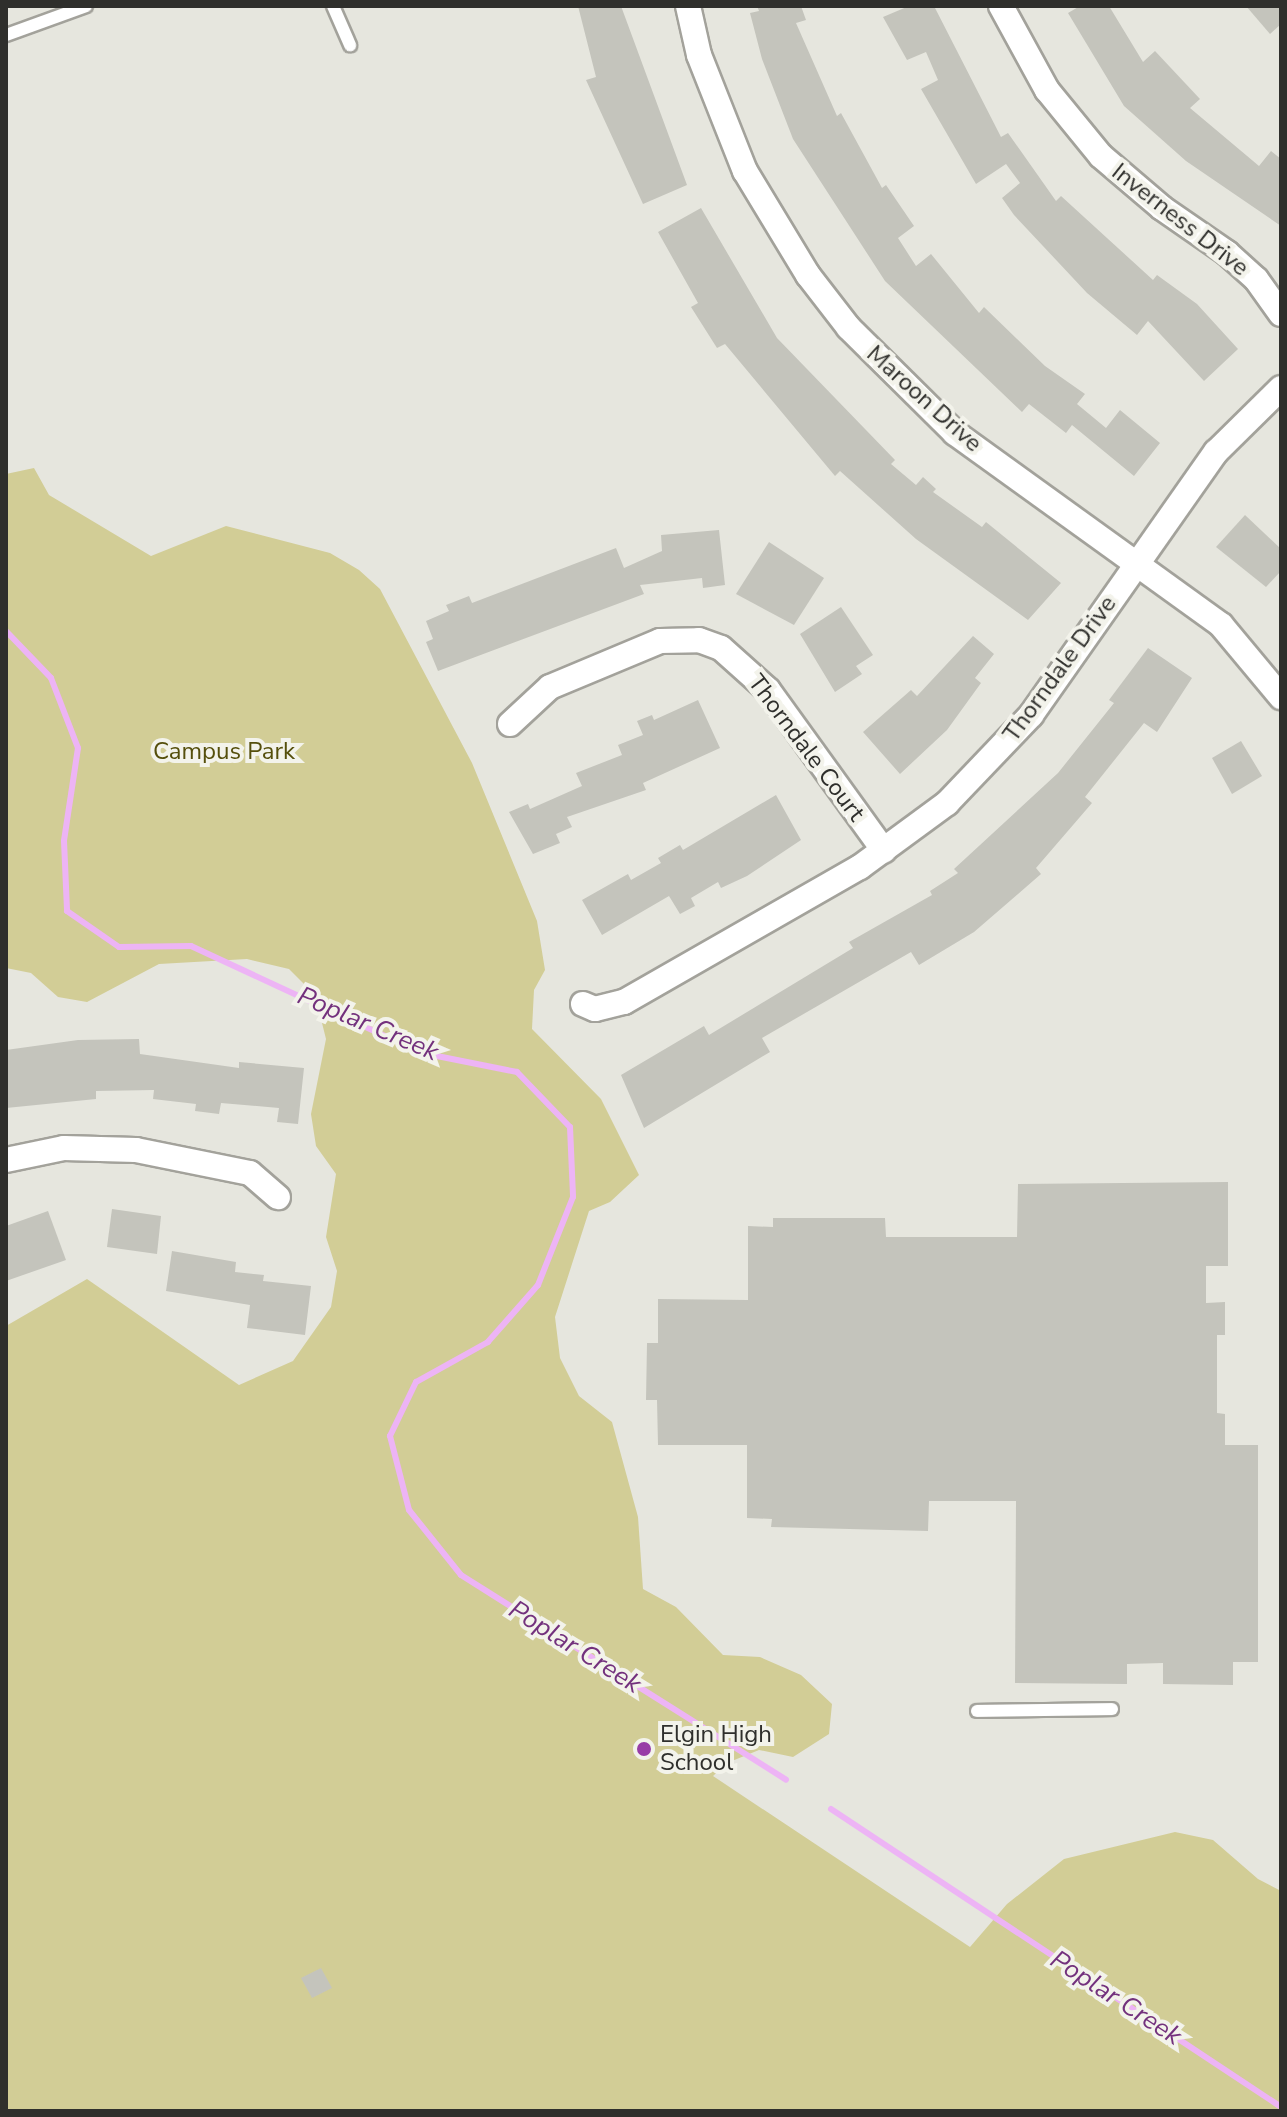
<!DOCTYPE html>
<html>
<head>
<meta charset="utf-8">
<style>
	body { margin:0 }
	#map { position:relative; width:1287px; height:2117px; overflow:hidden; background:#e6e6de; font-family:"Nunito Sans",sans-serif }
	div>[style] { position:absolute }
	.green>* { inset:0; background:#d2cd96 }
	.stream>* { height:6px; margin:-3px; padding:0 3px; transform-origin:3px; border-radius:3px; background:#edb4f5 }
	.building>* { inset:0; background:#c4c4bc }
	.roads { filter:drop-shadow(2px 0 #a3a29b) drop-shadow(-2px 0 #a3a29b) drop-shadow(0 2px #a3a29b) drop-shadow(0 -2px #a3a29b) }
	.service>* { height:12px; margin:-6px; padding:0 6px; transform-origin:6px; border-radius:6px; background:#fff }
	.minor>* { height:24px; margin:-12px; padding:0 12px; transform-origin:12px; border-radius:12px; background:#fff }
	.dots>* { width:22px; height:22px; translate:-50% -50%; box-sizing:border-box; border:4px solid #f3f3eb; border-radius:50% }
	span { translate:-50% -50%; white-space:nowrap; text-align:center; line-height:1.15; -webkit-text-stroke:8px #f3f3eb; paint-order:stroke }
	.street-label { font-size:24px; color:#2f2f2c }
	.park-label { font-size:24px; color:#554f0c }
	.poi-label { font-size:24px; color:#2f2f2c }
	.left { translate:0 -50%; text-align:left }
	.water-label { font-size:26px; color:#73317d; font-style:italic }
	.frame { position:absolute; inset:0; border:8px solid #2f2f2c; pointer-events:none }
</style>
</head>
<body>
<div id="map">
	<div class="green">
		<i style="clip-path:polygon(34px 468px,49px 495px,151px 556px,226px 526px,330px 553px,359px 570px,380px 589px,472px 763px,537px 921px,545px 970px,534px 990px,532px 1029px,601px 1099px,639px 1175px,610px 1202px,589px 1211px,555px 1317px,560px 1358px,579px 1396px,612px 1422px,638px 1517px,643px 1589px,676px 1607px,723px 1655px,760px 1657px,801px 1675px,832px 1704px,829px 1734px,793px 1757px,759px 1750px,727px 1763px,713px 1776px,970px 1947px,1007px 1904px,1064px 1859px,1175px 1832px,1213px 1840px,1258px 1879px,1281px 1891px,1281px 2111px,6px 2111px,6px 1326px,87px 1279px,239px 1385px,293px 1361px,331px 1307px,337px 1271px,326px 1237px,336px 1174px,316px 1146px,311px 1114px,326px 1039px,315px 995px,289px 969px,247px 959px,159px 964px,87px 1002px,58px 997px,31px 973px,6px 968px,6px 474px)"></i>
	</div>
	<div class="stream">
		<i style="left:6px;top:631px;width:65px;rotate:46.2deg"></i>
		<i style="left:51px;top:678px;width:75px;rotate:68.9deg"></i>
		<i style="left:78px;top:748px;width:94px;rotate:98.6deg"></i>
		<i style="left:64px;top:841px;width:70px;rotate:87.5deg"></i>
		<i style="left:67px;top:911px;width:63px;rotate:34.7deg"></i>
		<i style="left:119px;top:947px;width:72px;rotate:-0.8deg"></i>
		<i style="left:191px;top:946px;width:255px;rotate:24.9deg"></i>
		<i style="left:422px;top:1053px;width:97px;rotate:11.3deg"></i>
		<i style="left:517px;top:1072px;width:76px;rotate:46.1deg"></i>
		<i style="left:570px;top:1127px;width:70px;rotate:87.5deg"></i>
		<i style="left:573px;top:1197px;width:95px;rotate:111.7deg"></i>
		<i style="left:538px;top:1285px;width:76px;rotate:131.3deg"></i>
		<i style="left:488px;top:1342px;width:82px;rotate:150.9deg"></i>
		<i style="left:416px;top:1382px;width:60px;rotate:115.7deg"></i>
		<i style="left:390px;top:1436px;width:76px;rotate:75.6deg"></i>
		<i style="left:409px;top:1510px;width:83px;rotate:51.3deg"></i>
		<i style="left:461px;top:1575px;width:384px;rotate:32.2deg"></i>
		<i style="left:831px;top:1809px;width:540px;rotate:33.51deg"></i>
	</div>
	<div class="building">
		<i style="clip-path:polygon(578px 6px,621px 6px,687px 185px,643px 204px,586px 80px,596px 77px)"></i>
		<i style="clip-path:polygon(757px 6px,801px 6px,806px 20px,796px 23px,837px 116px,841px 113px,882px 188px,886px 185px,914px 226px,898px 238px,916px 266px,931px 254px,979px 313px,984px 307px,1045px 366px,1085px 394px,1077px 404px,1106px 428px,1120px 410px,1160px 443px,1134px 476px,1072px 425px,1066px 433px,1029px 404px,1022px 412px,885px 281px,793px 139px,762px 59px,750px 13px,759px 11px)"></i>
		<i style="clip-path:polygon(909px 6px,934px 6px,1001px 137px,1008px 133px,1056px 201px,1061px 196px,1153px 280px,1157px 275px,1197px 304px,1238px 349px,1204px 381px,1148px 321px,1137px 335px,1087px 293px,1014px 215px,1002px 198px,1020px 183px,1006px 164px,976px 184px,921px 89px,938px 80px,926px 52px,907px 60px,883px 17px)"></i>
		<i style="clip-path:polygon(1080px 6px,1109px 6px,1143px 62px,1155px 51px,1200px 99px,1190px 108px,1259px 166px,1271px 151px,1281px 159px,1281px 226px,1186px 161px,1124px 106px,1068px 13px)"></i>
		<i style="clip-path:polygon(1246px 6px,1281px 6px,1281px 24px,1270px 34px)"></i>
		<i style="clip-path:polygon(701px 208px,777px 338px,895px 460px,891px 464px,916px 485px,923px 477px,936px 489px,933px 492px,982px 527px,986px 522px,1061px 583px,1028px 620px,916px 539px,840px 471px,835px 476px,725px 344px,717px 348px,691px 307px,698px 303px,658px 232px)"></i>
		<i style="clip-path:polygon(1245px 515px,1281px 549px,1281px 571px,1266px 587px,1216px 547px)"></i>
		<i style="clip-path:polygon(719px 530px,725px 585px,703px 588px,702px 578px,640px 585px,644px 594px,438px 671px,426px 642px,433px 639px,426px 621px,449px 611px,446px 605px,469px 596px,472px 603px,616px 548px,624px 568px,662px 551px,661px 535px)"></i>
		<i style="clip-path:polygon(769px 542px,824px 578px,794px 625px,736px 594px)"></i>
		<i style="clip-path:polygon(841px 607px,873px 655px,856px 666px,862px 674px,835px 692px,800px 634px)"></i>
		<i style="clip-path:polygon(973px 636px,994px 654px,975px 678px,981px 683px,947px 730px,900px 774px,863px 732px,911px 690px,917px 696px)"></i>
		<i style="clip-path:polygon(1148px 648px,1192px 678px,1157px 732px,1144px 723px,1085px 797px,1092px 803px,1036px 868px,1041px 874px,974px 932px,919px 965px,911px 952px,762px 1038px,770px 1052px,644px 1128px,621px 1075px,704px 1026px,709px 1035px,853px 948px,849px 942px,932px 895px,930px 891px,958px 873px,954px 869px,1058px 773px,1114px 703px,1109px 700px)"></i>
		<i style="clip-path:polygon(698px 700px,720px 748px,643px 783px,646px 790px,567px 817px,572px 827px,556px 834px,560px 843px,533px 854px,509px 812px,528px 804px,530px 809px,582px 786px,576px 773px,622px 755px,618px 745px,643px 735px,637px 721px,652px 715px,654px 720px)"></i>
		<i style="clip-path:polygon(1241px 741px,1262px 776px,1232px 794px,1212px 758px)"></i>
		<i style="clip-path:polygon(776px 795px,801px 840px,747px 876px,721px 888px,718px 882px,691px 898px,695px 906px,680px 914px,669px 896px,602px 935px,582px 900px,628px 874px,631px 880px,661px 863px,658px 858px,680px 845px,683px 850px)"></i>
		<i style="clip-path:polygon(139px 1039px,140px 1054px,239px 1068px,239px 1062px,304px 1068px,298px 1124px,277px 1122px,279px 1108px,221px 1103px,219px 1114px,195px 1111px,196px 1104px,153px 1099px,154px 1090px,96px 1091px,96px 1099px,6px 1108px,6px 1050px,78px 1040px)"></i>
		<i style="clip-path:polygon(1228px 1182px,1228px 1266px,1206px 1266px,1206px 1303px,1225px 1302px,1225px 1335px,1217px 1335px,1217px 1413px,1225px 1414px,1225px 1445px,1258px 1445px,1258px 1662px,1233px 1662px,1233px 1685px,1163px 1684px,1163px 1663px,1127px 1664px,1127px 1684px,1015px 1683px,1016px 1501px,929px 1501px,928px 1531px,771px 1527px,772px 1519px,747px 1518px,747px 1445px,658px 1445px,657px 1400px,646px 1400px,647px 1343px,658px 1343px,658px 1299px,748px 1300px,748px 1226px,773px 1227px,773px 1218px,885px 1218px,886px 1237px,1017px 1237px,1018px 1184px)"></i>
		<i style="clip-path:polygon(112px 1209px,161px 1216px,157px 1254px,107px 1247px)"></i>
		<i style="clip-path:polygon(48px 1211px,66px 1260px,6px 1281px,6px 1226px)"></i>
		<i style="clip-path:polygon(172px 1251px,236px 1262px,235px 1272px,264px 1275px,263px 1281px,311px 1286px,305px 1335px,247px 1328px,250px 1305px,166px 1291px)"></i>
		<i style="clip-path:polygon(321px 1968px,332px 1988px,312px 1998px,301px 1978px)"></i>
	</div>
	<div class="roads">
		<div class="service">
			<i style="left:333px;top:6px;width:43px;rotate:66.4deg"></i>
			<i style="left:6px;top:35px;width:85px;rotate:-19.9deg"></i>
			<i style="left:977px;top:1711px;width:135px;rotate:-0.8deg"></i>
		</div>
		<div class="minor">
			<i style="left:688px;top:6px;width:50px;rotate:77.3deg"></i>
			<i style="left:699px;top:55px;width:125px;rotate:68.4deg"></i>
			<i style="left:745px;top:171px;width:122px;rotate:58.8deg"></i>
			<i style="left:808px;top:275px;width:67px;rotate:52.3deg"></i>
			<i style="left:849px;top:328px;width:149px;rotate:44.7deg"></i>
			<i style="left:955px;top:433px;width:328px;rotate:35.8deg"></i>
			<i style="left:1221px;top:625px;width:94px;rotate:50.2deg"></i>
			<i style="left:1001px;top:6px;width:96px;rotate:61.3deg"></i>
			<i style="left:1047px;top:90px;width:85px;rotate:50.7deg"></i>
			<i style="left:1101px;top:156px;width:80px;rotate:40.4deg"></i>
			<i style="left:1162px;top:208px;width:79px;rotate:34.7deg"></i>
			<i style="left:1227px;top:253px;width:39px;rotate:42deg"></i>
			<i style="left:1256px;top:279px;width:43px;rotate:54.5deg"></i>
			<i style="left:510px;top:724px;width:54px;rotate:-42.8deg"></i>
			<i style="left:550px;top:687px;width:119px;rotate:-22.7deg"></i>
			<i style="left:660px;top:641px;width:39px;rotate:-1deg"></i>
			<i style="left:699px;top:640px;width:23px;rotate:20deg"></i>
			<i style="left:721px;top:648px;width:63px;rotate:41.8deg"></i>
			<i style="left:768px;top:690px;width:198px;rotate:54.2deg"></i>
			<i style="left:583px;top:1004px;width:13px;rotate:23deg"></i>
			<i style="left:595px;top:1009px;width:30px;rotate:-14deg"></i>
			<i style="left:624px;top:1002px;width:272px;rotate:-29.8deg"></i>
			<i style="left:860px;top:867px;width:108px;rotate:-36.3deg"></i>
			<i style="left:947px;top:803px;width:122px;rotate:-46.3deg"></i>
			<i style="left:1031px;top:715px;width:322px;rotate:-54.9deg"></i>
			<i style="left:1216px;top:452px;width:91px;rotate:-44.6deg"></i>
			<i style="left:6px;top:1160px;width:59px;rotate:-11.7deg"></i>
			<i style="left:64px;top:1148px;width:72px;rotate:1.6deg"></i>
			<i style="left:136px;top:1150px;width:116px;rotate:11.4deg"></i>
			<i style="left:250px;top:1173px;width:37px;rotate:41deg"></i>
		</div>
	</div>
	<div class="dots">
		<i style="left:644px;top:1749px;background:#983ca6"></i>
	</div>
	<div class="street-label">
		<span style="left:1180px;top:220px;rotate:38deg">Inverness Drive</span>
		<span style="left:924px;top:399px;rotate:42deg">Maroon Drive</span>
		<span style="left:1060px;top:669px;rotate:-54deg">Thorndale Drive</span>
		<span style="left:806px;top:748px;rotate:53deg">Thorndale Court</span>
	</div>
	<div class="park-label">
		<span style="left:224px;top:752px">Campus Park</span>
	</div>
	<div class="poi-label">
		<span class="left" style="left:660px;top:1749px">Elgin High<br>School</span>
	</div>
	<div class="water-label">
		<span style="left:368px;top:1024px;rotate:23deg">Poplar Creek</span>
		<span style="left:575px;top:1647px;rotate:32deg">Poplar Creek</span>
		<span style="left:1116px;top:1998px;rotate:33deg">Poplar Creek</span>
	</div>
	<div class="frame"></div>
</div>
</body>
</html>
